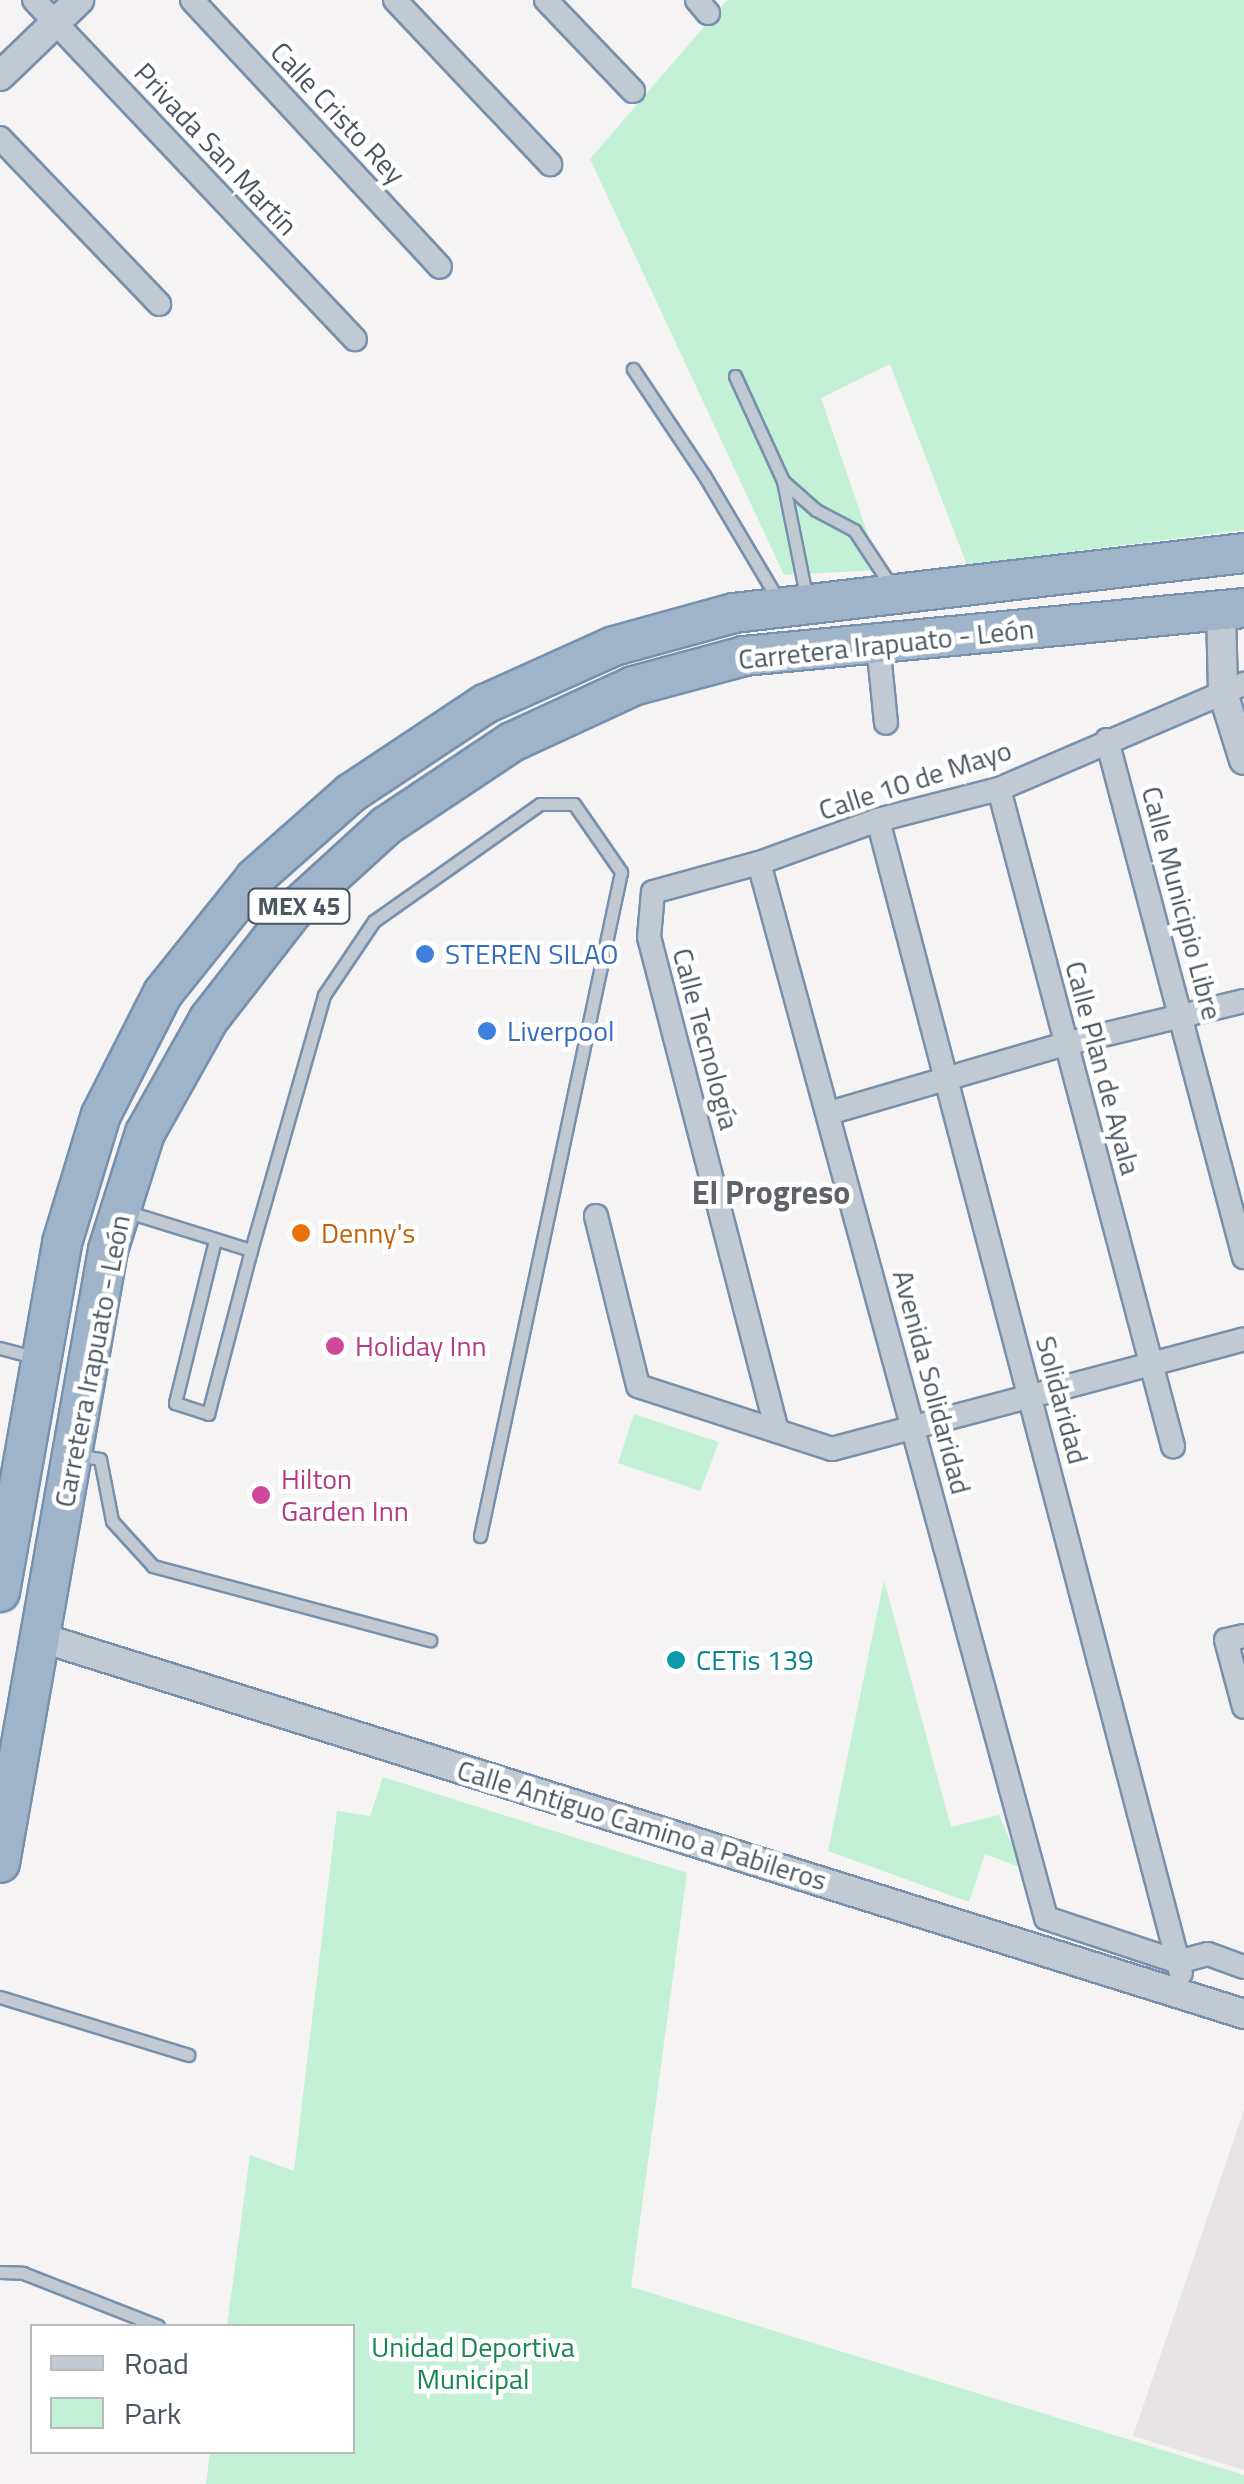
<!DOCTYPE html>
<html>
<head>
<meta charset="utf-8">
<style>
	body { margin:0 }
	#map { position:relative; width:1244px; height:2484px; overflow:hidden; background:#f5f3f3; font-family:"Titillium Web",sans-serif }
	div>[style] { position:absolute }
	.education>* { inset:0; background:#e6e4e5 }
	.green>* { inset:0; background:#c3f1d5 }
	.roads { filter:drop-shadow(2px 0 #7690ad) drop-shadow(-2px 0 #7690ad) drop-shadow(0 2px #7690ad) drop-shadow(0 -2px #7690ad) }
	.service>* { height:11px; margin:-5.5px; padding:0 5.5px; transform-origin:5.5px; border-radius:5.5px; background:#c1cad2 }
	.minor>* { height:22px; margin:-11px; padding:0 11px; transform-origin:11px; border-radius:11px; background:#c1cad2 }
	.tertiary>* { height:28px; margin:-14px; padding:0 14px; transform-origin:14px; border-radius:14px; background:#c1cad2 }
	.trunk>* { height:38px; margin:-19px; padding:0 19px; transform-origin:19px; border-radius:19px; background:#9fb4c9 }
	.dots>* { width:28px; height:28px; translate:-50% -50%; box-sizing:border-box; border:5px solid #fff; border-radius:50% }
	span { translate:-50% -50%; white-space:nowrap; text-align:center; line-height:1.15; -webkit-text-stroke:9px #fff; paint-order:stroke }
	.shield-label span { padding:2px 8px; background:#fff; border:2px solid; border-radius:8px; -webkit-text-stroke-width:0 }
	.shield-label { font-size:25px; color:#4a5661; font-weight:700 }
	.street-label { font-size:28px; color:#4a5661 }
	.shop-label { font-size:28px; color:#366cbe }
	.left { translate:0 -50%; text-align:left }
	.food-label { font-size:28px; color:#c56008 }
	.hotel-label { font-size:28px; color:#b23c85 }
	.culture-label { font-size:28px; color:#0d838f }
	.park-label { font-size:28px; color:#17864f }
	.quarter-label { font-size:32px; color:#5f6368; font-weight:700 }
	.legend { position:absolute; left:30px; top:2324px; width:325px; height:130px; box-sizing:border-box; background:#fff; border:2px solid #b7bbc0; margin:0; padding:12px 18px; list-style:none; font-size:30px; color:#4a5661 }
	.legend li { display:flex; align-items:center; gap:20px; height:50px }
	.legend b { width:50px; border:2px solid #b7bbc0 }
</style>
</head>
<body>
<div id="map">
	<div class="education">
		<i style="clip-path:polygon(1244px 2110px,1244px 2470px,1133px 2436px)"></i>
	</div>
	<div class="green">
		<i style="clip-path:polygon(727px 0,1244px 0,1244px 530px,967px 565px,890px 364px,821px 398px,880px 570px,784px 575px,590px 159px)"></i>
		<i style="clip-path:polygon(634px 1414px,719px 1442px,700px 1491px,618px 1463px)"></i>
		<i style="clip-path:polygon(884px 1580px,951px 1827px,999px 1815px,1022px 1868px,985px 1854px,969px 1902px,828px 1851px)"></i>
		<i style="clip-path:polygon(383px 1777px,687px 1873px,631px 2287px,1244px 2475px,1244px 2484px,206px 2484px,210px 2452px,352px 2452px,352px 2326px,227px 2326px,250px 2155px,294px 2171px,337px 1811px,370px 1816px)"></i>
	</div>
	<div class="roads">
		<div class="service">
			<i style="left:633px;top:369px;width:128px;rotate:56.2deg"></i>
			<i style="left:704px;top:475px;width:149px;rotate:59.3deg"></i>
			<i style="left:735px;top:376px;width:115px;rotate:65.4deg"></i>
			<i style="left:783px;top:481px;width:121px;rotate:78.6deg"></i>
			<i style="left:783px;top:481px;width:44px;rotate:41.3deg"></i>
			<i style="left:816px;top:510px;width:43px;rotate:27.8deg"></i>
			<i style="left:854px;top:530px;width:67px;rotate:56.5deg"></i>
			<i style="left:125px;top:1211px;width:132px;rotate:17.2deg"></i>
			<i style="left:251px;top:1250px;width:265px;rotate:-74deg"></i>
			<i style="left:324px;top:995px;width:89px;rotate:-56deg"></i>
			<i style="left:374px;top:921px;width:203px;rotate:-35.2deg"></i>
			<i style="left:540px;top:804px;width:34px"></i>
			<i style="left:574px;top:804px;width:83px;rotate:55.3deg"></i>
			<i style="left:621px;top:872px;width:679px;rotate:101.99deg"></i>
			<i style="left:215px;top:1240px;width:168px;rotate:103.8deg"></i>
			<i style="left:175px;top:1403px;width:35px;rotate:18deg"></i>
			<i style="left:208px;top:1414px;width:170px;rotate:-75.3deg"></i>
			<i style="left:0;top:1348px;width:38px;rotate:15deg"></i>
			<i style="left:75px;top:1455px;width:25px;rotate:9deg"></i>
			<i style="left:100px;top:1459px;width:63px;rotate:79deg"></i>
			<i style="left:112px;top:1521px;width:61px;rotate:47.7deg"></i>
			<i style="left:153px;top:1566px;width:287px;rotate:15deg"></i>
			<i style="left:0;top:1997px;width:197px;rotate:17.1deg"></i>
			<i style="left:0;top:2272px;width:23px;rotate:2deg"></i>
			<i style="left:23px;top:2273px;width:145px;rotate:21.4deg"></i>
		</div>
		<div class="minor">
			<i style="left:34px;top:0;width:467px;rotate:46.6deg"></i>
			<i style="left:192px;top:0;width:364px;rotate:47.1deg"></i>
			<i style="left:395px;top:0;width:226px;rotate:46.6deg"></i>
			<i style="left:546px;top:0;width:126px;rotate:46.3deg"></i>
			<i style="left:697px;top:0;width:17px;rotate:50deg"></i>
			<i style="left:0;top:138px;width:230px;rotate:46.2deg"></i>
			<i style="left:878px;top:643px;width:80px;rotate:84.3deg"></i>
			<i style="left:1107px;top:740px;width:535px;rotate:75.16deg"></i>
			<i style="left:999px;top:789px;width:680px;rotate:75.17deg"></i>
			<i style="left:878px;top:820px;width:1192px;rotate:75.28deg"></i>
			<i style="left:759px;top:863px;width:1093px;rotate:74.78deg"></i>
			<i style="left:1046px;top:1918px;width:139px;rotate:18.4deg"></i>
			<i style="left:1178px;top:1962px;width:31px;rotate:-15deg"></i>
			<i style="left:1208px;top:1954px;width:38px;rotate:20deg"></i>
			<i style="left:829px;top:1113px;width:246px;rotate:-16.3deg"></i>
			<i style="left:1065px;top:1044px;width:184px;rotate:-13.5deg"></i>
			<i style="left:596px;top:1216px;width:175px;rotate:76.1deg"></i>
			<i style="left:638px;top:1386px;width:204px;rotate:18deg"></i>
			<i style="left:832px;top:1449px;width:426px;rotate:-14.9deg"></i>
			<i style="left:777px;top:1431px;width:510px;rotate:-104.53deg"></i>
			<i style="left:649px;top:937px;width:45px;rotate:-84.9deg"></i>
			<i style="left:653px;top:892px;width:110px;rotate:-15.3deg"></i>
			<i style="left:759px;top:863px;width:127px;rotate:-19.9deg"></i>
			<i style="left:878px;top:820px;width:125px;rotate:-14.4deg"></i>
			<i style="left:999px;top:789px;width:267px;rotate:-23.2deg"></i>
			<i style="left:1244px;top:1636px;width:18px;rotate:167deg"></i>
			<i style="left:1226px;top:1640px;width:69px;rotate:75deg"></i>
		</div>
		<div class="tertiary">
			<i style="left:0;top:76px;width:110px;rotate:-43.9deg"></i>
			<i style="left:1221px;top:610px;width:83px;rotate:88.6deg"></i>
			<i style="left:1223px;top:693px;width:70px;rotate:72.6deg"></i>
			<i style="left:39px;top:1637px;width:1263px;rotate:17.37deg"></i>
		</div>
		<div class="trunk">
			<i style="left:0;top:1592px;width:354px;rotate:-79.9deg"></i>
			<i style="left:62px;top:1243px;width:134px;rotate:-73.1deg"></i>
			<i style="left:101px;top:1115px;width:137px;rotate:-63.1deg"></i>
			<i style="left:163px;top:993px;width:147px;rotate:-51.3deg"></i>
			<i style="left:255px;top:878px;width:128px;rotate:-41.5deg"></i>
			<i style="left:351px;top:793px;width:161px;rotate:-33.6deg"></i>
			<i style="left:485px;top:704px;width:141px;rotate:-24.2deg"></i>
			<i style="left:614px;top:646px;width:124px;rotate:-15.4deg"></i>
			<i style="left:734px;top:613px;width:514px;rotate:-6.71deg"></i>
			<i style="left:0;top:1863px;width:622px;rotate:-80.01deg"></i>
			<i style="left:108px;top:1250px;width:123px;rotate:-72.5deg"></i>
			<i style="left:145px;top:1133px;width:131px;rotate:-60.7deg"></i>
			<i style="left:209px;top:1019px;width:137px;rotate:-52.1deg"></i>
			<i style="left:293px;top:911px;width:126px;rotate:-42.4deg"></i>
			<i style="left:386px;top:826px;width:151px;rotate:-33.7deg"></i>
			<i style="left:512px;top:742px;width:133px;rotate:-24.8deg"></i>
			<i style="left:633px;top:686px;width:115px;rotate:-15.1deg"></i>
			<i style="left:744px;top:656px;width:502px;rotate:-5.48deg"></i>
		</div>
	</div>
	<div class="dots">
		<i style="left:425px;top:954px;background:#3f7fe0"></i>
		<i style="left:487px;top:1031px;background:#3f7fe0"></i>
		<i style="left:301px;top:1233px;background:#e8710a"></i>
		<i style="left:335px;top:1346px;background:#d1479c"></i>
		<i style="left:261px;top:1495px;background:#d1479c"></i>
		<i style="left:676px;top:1660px;background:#0f9aa8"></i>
	</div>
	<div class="shield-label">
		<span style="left:299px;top:906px">MEX 45</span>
	</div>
	<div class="street-label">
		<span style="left:338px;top:113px;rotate:47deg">Calle Cristo Rey</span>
		<span style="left:216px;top:149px;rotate:47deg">Privada San Martín</span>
		<span style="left:886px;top:644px;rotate:-6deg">Carretera Irapuato - León</span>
		<span style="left:915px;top:780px;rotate:-18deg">Calle 10 de Mayo</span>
		<span style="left:1182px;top:903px;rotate:75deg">Calle Municipio Libre</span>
		<span style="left:706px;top:1039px;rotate:75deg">Calle Tecnología</span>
		<span style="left:1103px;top:1068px;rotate:75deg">Calle Plan de Ayala</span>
		<span style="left:92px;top:1361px;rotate:-79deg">Carretera Irapuato - León</span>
		<span style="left:932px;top:1382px;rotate:75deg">Avenida Solidaridad</span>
		<span style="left:1062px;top:1400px;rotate:75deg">Solidaridad</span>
		<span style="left:642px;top:1825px;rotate:17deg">Calle Antiguo Camino a Pabileros</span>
	</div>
	<div class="shop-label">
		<span class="left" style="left:445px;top:954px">STEREN SILAO</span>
		<span class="left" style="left:507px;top:1031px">Liverpool</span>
	</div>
	<div class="food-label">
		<span class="left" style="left:321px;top:1233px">Denny's</span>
	</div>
	<div class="hotel-label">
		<span class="left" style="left:355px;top:1346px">Holiday Inn</span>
		<span class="left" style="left:281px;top:1495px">Hilton<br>Garden Inn</span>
	</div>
	<div class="culture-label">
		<span class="left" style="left:696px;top:1660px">CETis 139</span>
	</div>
	<div class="park-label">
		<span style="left:473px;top:2363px">Unidad Deportiva<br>Municipal</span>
	</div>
	<div class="quarter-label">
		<span style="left:771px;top:1192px">El Progreso</span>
	</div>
	<ul class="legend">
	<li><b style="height:12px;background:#c1cad2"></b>Road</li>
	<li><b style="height:28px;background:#c3f1d5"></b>Park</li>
	</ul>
</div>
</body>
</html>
